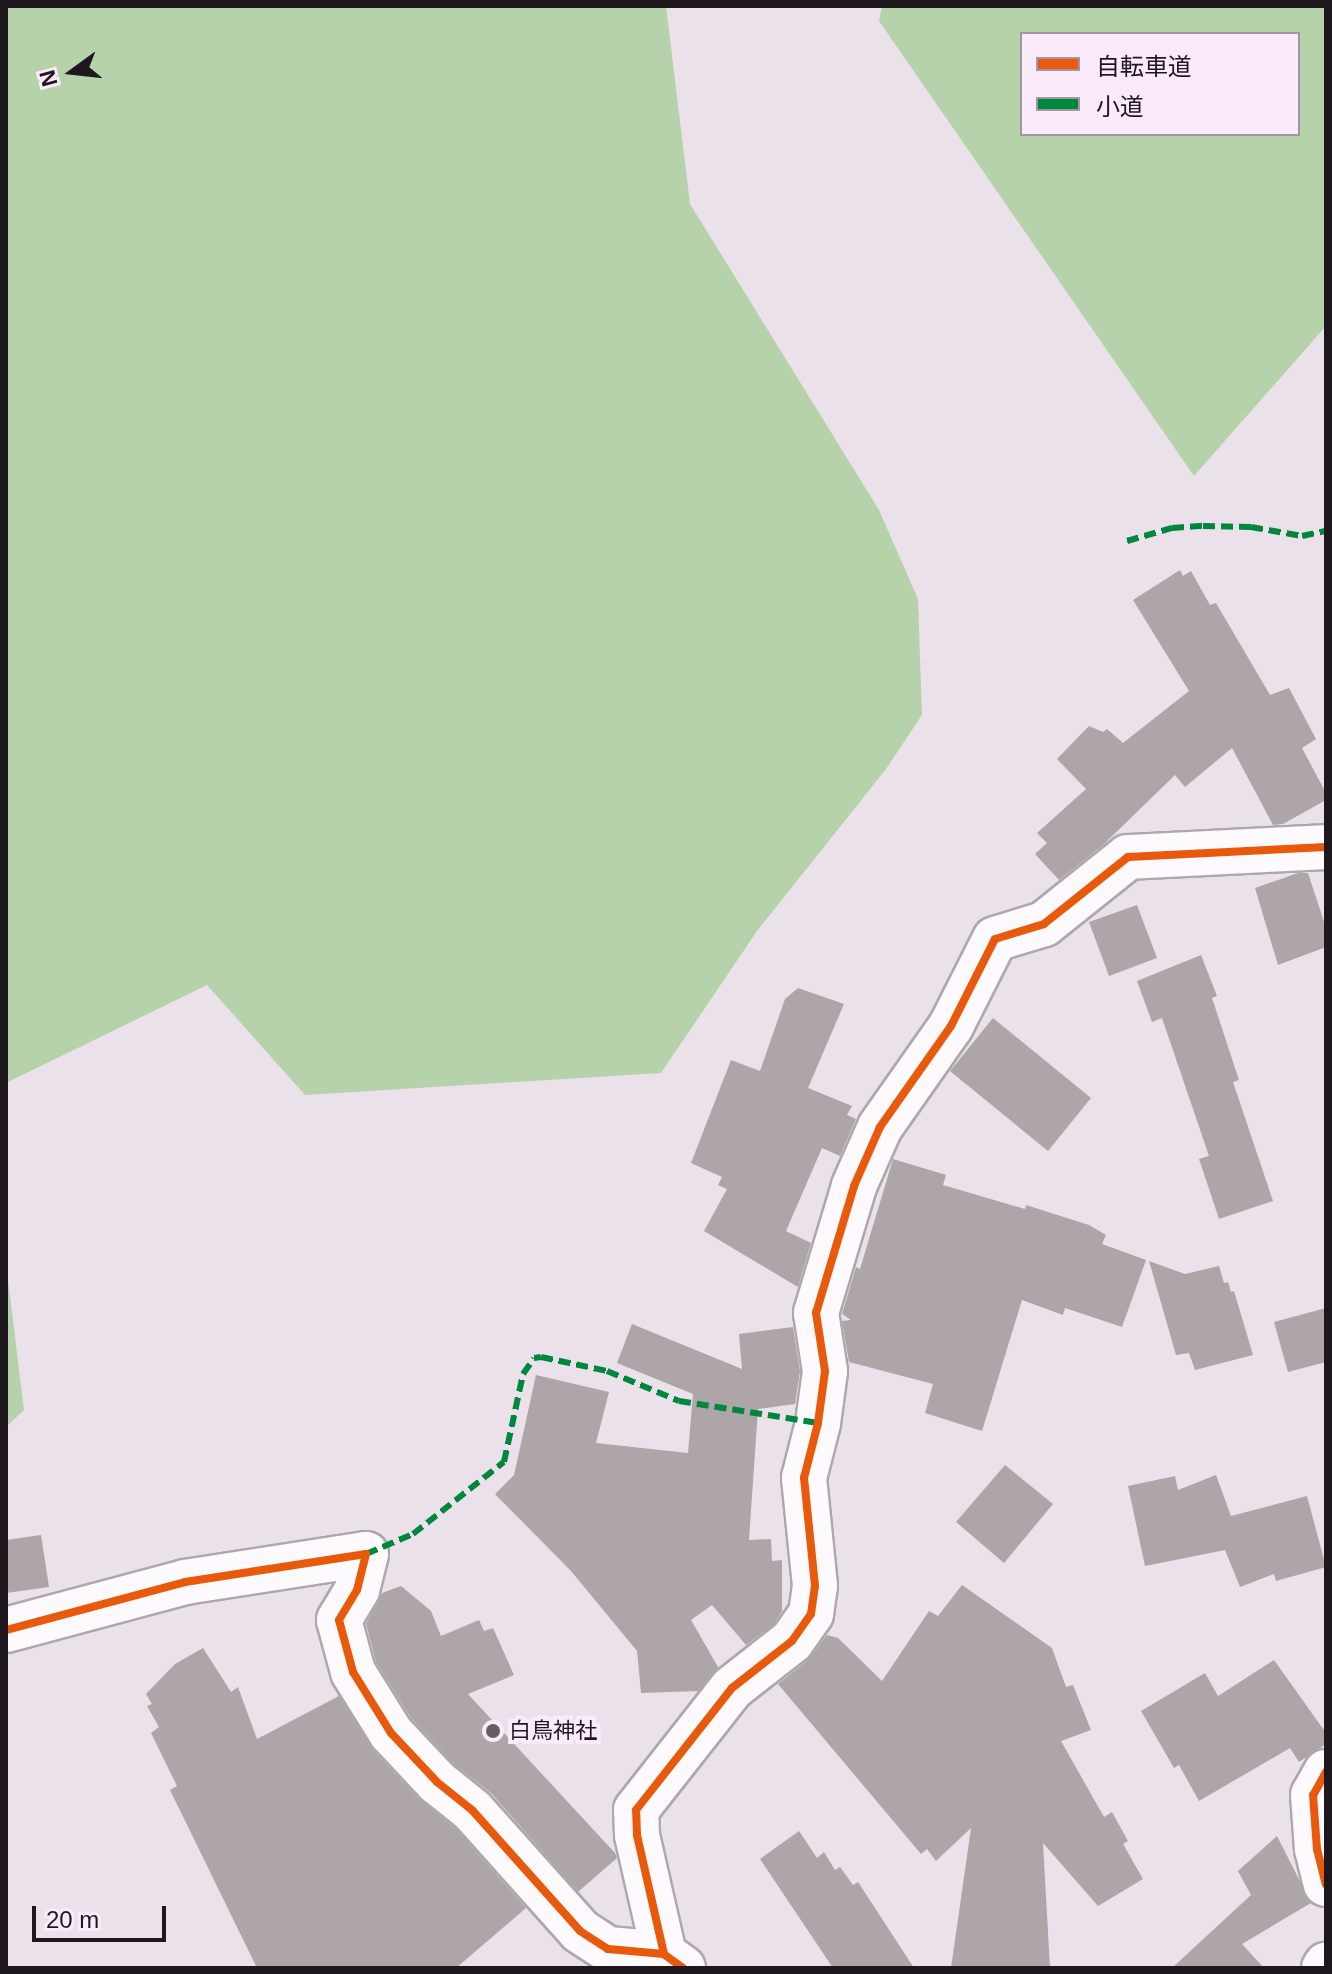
<!DOCTYPE html>
<html>
<head>
<meta charset="utf-8">
<style>
	body { margin:0 }
	#map { position:relative; width:1332px; height:1974px; overflow:hidden; background:#eae1ea; font-family:Helvetica,"Noto Sans JP",sans-serif }
	div>[style] { position:absolute }
	.forest>* { inset:0; background:#b6d2aa }
	.building>* { inset:0; background:#aea5a8 }
	.roads { filter:drop-shadow(2px 0 #aea7ae) drop-shadow(-2px 0 #aea7ae) drop-shadow(0 2px #aea7ae) drop-shadow(0 -2px #aea7ae) }
	.minor>* { height:44px; margin:-22px; padding:0 22px; transform-origin:22px; border-radius:22px; background:#fcfafc }
	.quiet>* { height:6px; margin-top:-3px; transform-origin:0; background:repeating-linear-gradient(90deg,#00873e 0 12px,transparent 0 18px) }
	.cycleway>* { height:8px; margin:-4px; padding:0 4px; transform-origin:4px; border-radius:4px; background:#e8590c }
	.dots>* { width:22px; height:22px; translate:-50% -50%; box-sizing:border-box; border:4px solid #fbeafa; border-radius:50% }
	span { translate:-50% -50%; white-space:nowrap; text-align:center; line-height:1.15; -webkit-text-stroke:8px #fbeafa; paint-order:stroke }
	.poi-label { font-size:22px; color:#1e181e }
	.left { translate:0 -50%; text-align:left }
	.frame { position:absolute; inset:0; border:8px solid #1e181e; pointer-events:none }
	.legend { position:absolute; left:1020px; top:32px; width:280px; height:104px; box-sizing:border-box; background:#fbeafa; border:2px solid #a396a2; margin:0; padding:10px 14px; list-style:none; font-size:24px; color:#1e181e }
	.legend li { display:flex; align-items:center; gap:16px; height:40px }
	.legend b { width:40px; border:2px solid #a396a2 }
	.north { position:absolute; left:32px; top:32px; width:80px; height:80px; -webkit-text-stroke:6px #fbeafa; paint-order:stroke; rotate:255deg; font-size:22px; font-weight:700; line-height:32px; text-align:center; color:#1e181e }
	.north::after { content:''; display:block; margin:auto; width:28px; height:36px; background:#1e181e; clip-path:polygon(50% 0,100% 100%,50% 72%,0 100%) }
	.scale { position:absolute; left:32px; top:1906px; width:134px; height:36px; box-sizing:border-box; border:4px solid #1e181e; border-top:0; padding-left:10px; font-size:24px; line-height:28px; white-space:nowrap; color:#1e181e; -webkit-text-stroke:6px #fbeafa; paint-order:stroke }
</style>
</head>
<body>
<div id="map">
	<div class="forest">
		<i style="clip-path:polygon(6px 6px,666px 6px,690px 204px,879px 510px,918px 599px,922px 715px,886px 769px,757px 931px,661px 1073px,305px 1095px,207px 985px,6px 1083px)"></i>
		<i style="clip-path:polygon(evenodd,882px 6px,1326px 6px,1326px 326px,1194px 476px,879px 21px,882px 6px,1022px 34px,1298px 34px,1298px 134px,1022px 134px,1022px 34px)"></i>
		<i style="clip-path:polygon(6px 1263px,24px 1410px,6px 1427px)"></i>
	</div>
	<div class="building">
		<i style="clip-path:polygon(1180px 570px,1183px 576px,1191px 571px,1210px 605px,1216px 603px,1270px 695px,1289px 688px,1316px 739px,1302px 748px,1326px 793px,1326px 800px,1283px 824px,1273px 825px,1232px 748px,1185px 787px,1175px 775px,1103px 845px,1059px 880px,1035px 854px,1047px 843px,1037px 833px,1086px 789px,1057px 759px,1089px 726px,1103px 732px,1107px 729px,1123px 743px,1189px 691px,1133px 600px)"></i>
		<i style="clip-path:polygon(1298px 873px,1308px 873px,1326px 928px,1326px 947px,1278px 965px,1255px 888px)"></i>
		<i style="clip-path:polygon(1137px 905px,1157px 958px,1109px 976px,1089px 922px)"></i>
		<i style="clip-path:polygon(1201px 955px,1217px 996px,1212px 998px,1239px 1080px,1233px 1082px,1273px 1201px,1219px 1219px,1199px 1159px,1209px 1156px,1162px 1018px,1152px 1022px,1137px 981px)"></i>
		<i style="clip-path:polygon(798px 988px,844px 1004px,808px 1088px,852px 1106px,847px 1115px,856px 1119px,840px 1156px,822px 1148px,786px 1231px,811px 1243px,798px 1287px,704px 1231px,727px 1189px,718px 1185px,722px 1177px,691px 1163px,731px 1060px,760px 1071px,785px 999px)"></i>
		<i style="clip-path:polygon(993px 1018px,1091px 1098px,1048px 1151px,950px 1071px)"></i>
		<i style="clip-path:polygon(893px 1159px,946px 1175px,943px 1185px,1025px 1209px,1026px 1205px,1089px 1225px,1106px 1235px,1102px 1244px,1146px 1260px,1122px 1327px,1065px 1308px,1063px 1315px,1022px 1300px,982px 1431px,925px 1413px,933px 1384px,849px 1362px,842px 1321px,851px 1320px,842px 1314px,856px 1267px,860px 1269px)"></i>
		<i style="clip-path:polygon(1149px 1261px,1185px 1274px,1219px 1266px,1224px 1283px,1228px 1282px,1231px 1292px,1234px 1291px,1253px 1355px,1195px 1370px,1189px 1353px,1176px 1355px)"></i>
		<i style="clip-path:polygon(1326px 1308px,1326px 1362px,1288px 1372px,1274px 1322px)"></i>
		<i style="clip-path:polygon(632px 1324px,742px 1369px,739px 1334px,793px 1327px,800px 1371px,795px 1404px,758px 1409px,749px 1540px,771px 1539px,772px 1561px,782px 1560px,782px 1611px,774px 1624px,746px 1645px,712px 1605px,691px 1620px,718px 1667px,698px 1691px,641px 1693px,637px 1651px,571px 1571px,495px 1494px,514px 1475px,536px 1375px,609px 1392px,596px 1443px,688px 1453px,693px 1394px,617px 1363px)"></i>
		<i style="clip-path:polygon(1005px 1465px,1053px 1504px,1004px 1563px,956px 1522px)"></i>
		<i style="clip-path:polygon(1216px 1475px,1231px 1516px,1307px 1496px,1326px 1567px,1276px 1581px,1274px 1574px,1240px 1587px,1225px 1550px,1145px 1566px,1128px 1486px,1175px 1476px,1178px 1490px)"></i>
		<i style="clip-path:polygon(41px 1535px,49px 1587px,6px 1593px,6px 1540px)"></i>
		<i style="clip-path:polygon(962px 1585px,1052px 1648px,1066px 1687px,1073px 1685px,1091px 1730px,1061px 1741px,1104px 1817px,1112px 1812px,1128px 1841px,1123px 1844px,1143px 1879px,1098px 1906px,1043px 1843px,1050px 1968px,951px 1968px,971px 1828px,936px 1861px,927px 1849px,921px 1854px,778px 1684px,808px 1660px,827px 1635px,838px 1638px,882px 1681px,929px 1611px,938px 1616px)"></i>
		<i style="clip-path:polygon(401px 1586px,431px 1611px,441px 1636px,479px 1620px,484px 1631px,493px 1628px,514px 1675px,468px 1694px,615px 1853px,617px 1858px,578px 1892px,491px 1793px,454px 1764px,411px 1718px,376px 1662px,366px 1624px,382px 1593px)"></i>
		<i style="clip-path:polygon(203px 1648px,231px 1692px,238px 1687px,257px 1739px,339px 1696px,373px 1750px,419px 1799px,455px 1828px,526px 1908px,456px 1968px,257px 1968px,170px 1790px,177px 1786px,151px 1733px,159px 1727px,147px 1706px,152px 1704px,146px 1694px,175px 1664px)"></i>
		<i style="clip-path:polygon(1274px 1660px,1326px 1733px,1326px 1744px,1299px 1762px,1290px 1748px,1199px 1801px,1179px 1765px,1174px 1768px,1141px 1711px,1205px 1673px,1218px 1696px)"></i>
		<i style="clip-path:polygon(799px 1831px,817px 1858px,824px 1852px,835px 1870px,840px 1867px,853px 1885px,858px 1882px,914px 1968px,833px 1968px,760px 1859px)"></i>
		<i style="clip-path:polygon(1277px 1836px,1311px 1903px,1242px 1944px,1264px 1968px,1172px 1968px,1251px 1895px,1238px 1871px)"></i>
	</div>
	<div class="roads">
		<div class="minor">
			<i style="left:6px;top:1630px;width:185px;rotate:-15deg"></i>
			<i style="left:185px;top:1582px;width:183px;rotate:-8.8deg"></i>
			<i style="left:366px;top:1554px;width:37px;rotate:104deg"></i>
			<i style="left:357px;top:1590px;width:35px;rotate:121deg"></i>
			<i style="left:339px;top:1620px;width:54px;rotate:74.9deg"></i>
			<i style="left:353px;top:1672px;width:72px;rotate:58.1deg"></i>
			<i style="left:391px;top:1733px;width:67px;rotate:46.8deg"></i>
			<i style="left:437px;top:1782px;width:45px;rotate:38.7deg"></i>
			<i style="left:472px;top:1810px;width:162px;rotate:48.2deg"></i>
			<i style="left:580px;top:1931px;width:33px;rotate:33deg"></i>
			<i style="left:608px;top:1949px;width:56px;rotate:5.1deg"></i>
			<i style="left:1326px;top:1772px;width:26px;rotate:119deg"></i>
			<i style="left:1313px;top:1795px;width:54px;rotate:85.8deg"></i>
			<i style="left:1317px;top:1849px;width:36px;rotate:76deg"></i>
			<i style="left:683px;top:1968px;width:24px;rotate:-144deg"></i>
			<i style="left:664px;top:1954px;width:122px;rotate:-102.8deg"></i>
			<i style="left:637px;top:1835px;width:25px;rotate:-92deg"></i>
			<i style="left:636px;top:1810px;width:155px;rotate:-51.8deg"></i>
			<i style="left:732px;top:1688px;width:76px;rotate:-38.1deg"></i>
			<i style="left:792px;top:1641px;width:33px;rotate:-55deg"></i>
			<i style="left:811px;top:1614px;width:28px;rotate:-82deg"></i>
			<i style="left:815px;top:1586px;width:109px;rotate:-95.8deg"></i>
			<i style="left:804px;top:1478px;width:57px;rotate:-75.7deg"></i>
			<i style="left:818px;top:1423px;width:52px;rotate:-82.3deg"></i>
			<i style="left:825px;top:1371px;width:59px;rotate:-98.8deg"></i>
			<i style="left:816px;top:1313px;width:133px;rotate:-73.3deg"></i>
			<i style="left:854px;top:1186px;width:64px;rotate:-66.2deg"></i>
			<i style="left:880px;top:1127px;width:123px;rotate:-54.9deg"></i>
			<i style="left:951px;top:1026px;width:97px;rotate:-63.2deg"></i>
			<i style="left:995px;top:939px;width:51px;rotate:-17deg"></i>
			<i style="left:1044px;top:924px;width:107px;rotate:-38.6deg"></i>
			<i style="left:1128px;top:857px;width:198px;rotate:-2.9deg"></i>
			<i style="left:1324px;top:1968px;width:4px;rotate:-56deg"></i>
		</div>
	</div>
	<div class="quiet">
		<i style="left:1127px;top:541px;width:47px;rotate:-16.1deg"></i>
		<i style="left:1172px;top:528px;width:31px;rotate:-4deg"></i>
		<i style="left:1203px;top:526px;width:48px;rotate:1.2deg"></i>
		<i style="left:1251px;top:527px;width:52px;rotate:10deg"></i>
		<i style="left:1302px;top:536px;width:25px;rotate:-12deg"></i>
		<i style="left:366px;top:1554px;width:51px;rotate:-23.1deg"></i>
		<i style="left:413px;top:1534px;width:116px;rotate:-38.4deg"></i>
		<i style="left:504px;top:1462px;width:90px;rotate:-77.8deg"></i>
		<i style="left:523px;top:1374px;width:19px;rotate:-55deg"></i>
		<i style="left:534px;top:1358px;width:7px;rotate:-8deg"></i>
		<i style="left:541px;top:1357px;width:67px;rotate:12deg"></i>
		<i style="left:607px;top:1371px;width:78px;rotate:22.6deg"></i>
		<i style="left:679px;top:1401px;width:141px;rotate:9deg"></i>
	</div>
	<div class="cycleway">
		<i style="left:6px;top:1630px;width:185px;rotate:-15deg"></i>
		<i style="left:185px;top:1582px;width:183px;rotate:-8.8deg"></i>
		<i style="left:366px;top:1554px;width:37px;rotate:104deg"></i>
		<i style="left:357px;top:1590px;width:35px;rotate:121deg"></i>
		<i style="left:339px;top:1620px;width:54px;rotate:74.9deg"></i>
		<i style="left:353px;top:1672px;width:72px;rotate:58.1deg"></i>
		<i style="left:391px;top:1733px;width:67px;rotate:46.8deg"></i>
		<i style="left:437px;top:1782px;width:45px;rotate:38.7deg"></i>
		<i style="left:472px;top:1810px;width:162px;rotate:48.2deg"></i>
		<i style="left:580px;top:1931px;width:33px;rotate:33deg"></i>
		<i style="left:608px;top:1949px;width:56px;rotate:5.1deg"></i>
		<i style="left:1326px;top:1772px;width:26px;rotate:119deg"></i>
		<i style="left:1313px;top:1795px;width:54px;rotate:85.8deg"></i>
		<i style="left:1317px;top:1849px;width:36px;rotate:76deg"></i>
		<i style="left:683px;top:1968px;width:24px;rotate:-144deg"></i>
		<i style="left:664px;top:1954px;width:122px;rotate:-102.8deg"></i>
		<i style="left:637px;top:1835px;width:25px;rotate:-92deg"></i>
		<i style="left:636px;top:1810px;width:155px;rotate:-51.8deg"></i>
		<i style="left:732px;top:1688px;width:76px;rotate:-38.1deg"></i>
		<i style="left:792px;top:1641px;width:33px;rotate:-55deg"></i>
		<i style="left:811px;top:1614px;width:28px;rotate:-82deg"></i>
		<i style="left:815px;top:1586px;width:109px;rotate:-95.8deg"></i>
		<i style="left:804px;top:1478px;width:57px;rotate:-75.7deg"></i>
		<i style="left:818px;top:1423px;width:52px;rotate:-82.3deg"></i>
		<i style="left:825px;top:1371px;width:59px;rotate:-98.8deg"></i>
		<i style="left:816px;top:1313px;width:133px;rotate:-73.3deg"></i>
		<i style="left:854px;top:1186px;width:64px;rotate:-66.2deg"></i>
		<i style="left:880px;top:1127px;width:123px;rotate:-54.9deg"></i>
		<i style="left:951px;top:1026px;width:97px;rotate:-63.2deg"></i>
		<i style="left:995px;top:939px;width:51px;rotate:-17deg"></i>
		<i style="left:1044px;top:924px;width:107px;rotate:-38.6deg"></i>
		<i style="left:1128px;top:857px;width:198px;rotate:-2.9deg"></i>
	</div>
	<div class="dots">
		<i style="left:493px;top:1731px;background:#655e65"></i>
	</div>
	<div class="poi-label">
		<span class="left" style="left:509px;top:1731px">白鳥神社</span>
	</div>
	<div class="frame"></div>
	<ul class="legend">
	<li><b style="height:10px;background:#e8590c"></b>自転車道</li>
	<li><b style="height:10px;background:#00873e"></b>小道</li>
	</ul>
	<div class="north">N</div>
	<div class="scale">20 m</div>
</div>
</body>
</html>
